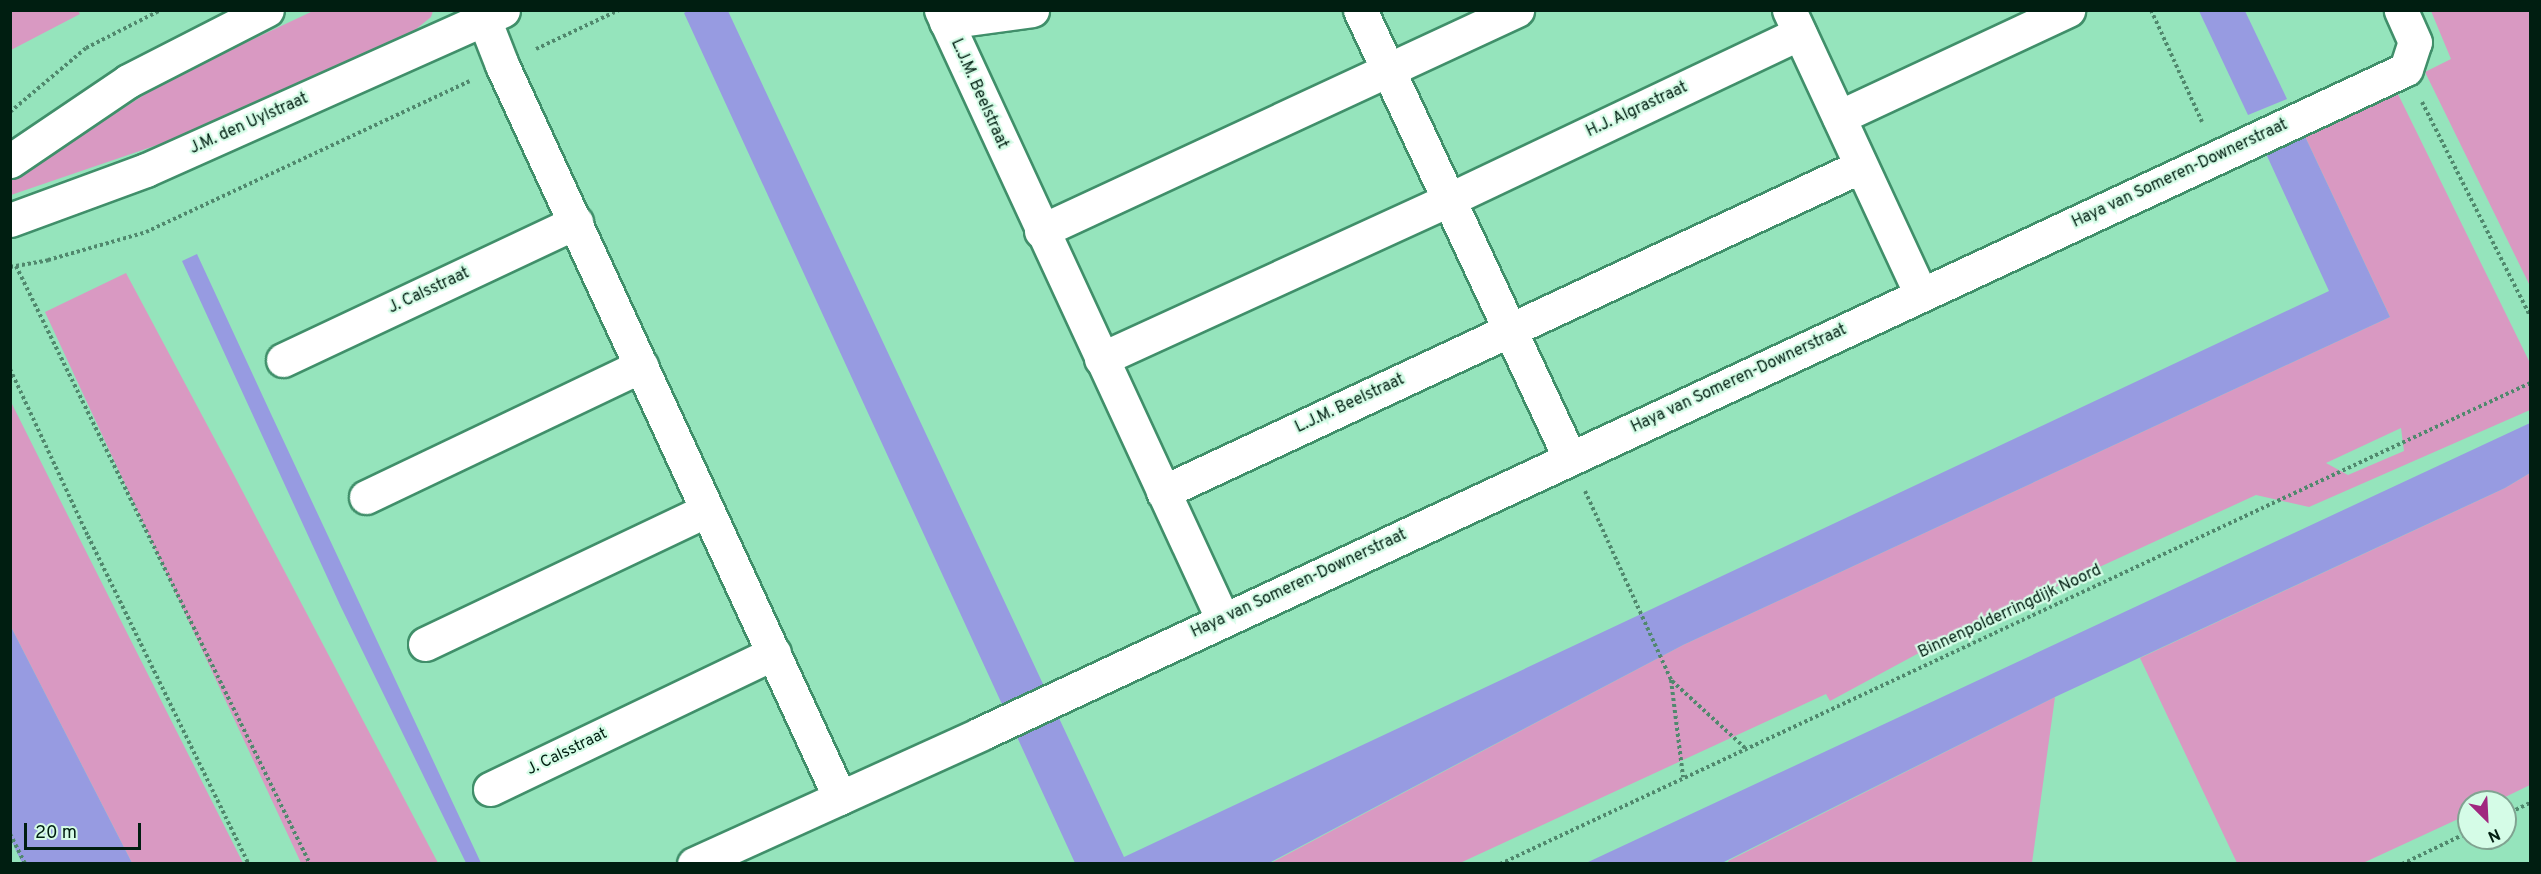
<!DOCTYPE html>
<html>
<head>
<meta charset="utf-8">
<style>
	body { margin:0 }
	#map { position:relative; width:2541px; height:874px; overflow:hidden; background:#95e4bc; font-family:Overpass,sans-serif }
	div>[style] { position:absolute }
	.green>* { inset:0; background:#d999c2 }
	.water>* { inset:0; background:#979be1 }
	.path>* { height:4px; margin-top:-2px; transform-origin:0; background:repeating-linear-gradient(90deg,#50886d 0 3px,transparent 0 6px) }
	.roads { filter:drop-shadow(2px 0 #408f6a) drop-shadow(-2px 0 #408f6a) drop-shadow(0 2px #408f6a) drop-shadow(0 -2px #408f6a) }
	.street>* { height:33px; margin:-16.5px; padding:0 16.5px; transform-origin:16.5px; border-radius:16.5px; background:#fff }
	.secondary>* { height:33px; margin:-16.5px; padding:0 16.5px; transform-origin:16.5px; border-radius:16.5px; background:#fff }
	span { translate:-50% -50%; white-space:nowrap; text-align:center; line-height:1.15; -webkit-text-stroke:4.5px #d5fce7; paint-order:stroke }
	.street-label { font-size:16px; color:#001e11 }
	.frame { position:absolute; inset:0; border:12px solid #001e11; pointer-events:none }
	.north { position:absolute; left:2457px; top:790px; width:60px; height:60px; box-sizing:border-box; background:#d5fce7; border:2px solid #80a391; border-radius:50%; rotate:156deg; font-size:16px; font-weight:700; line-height:24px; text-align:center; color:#001e11 }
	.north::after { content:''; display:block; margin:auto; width:21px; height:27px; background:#a0277f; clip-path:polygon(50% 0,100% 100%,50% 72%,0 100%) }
	.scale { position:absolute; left:24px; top:823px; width:117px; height:27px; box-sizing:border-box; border:3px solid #001e11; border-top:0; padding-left:8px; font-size:18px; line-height:21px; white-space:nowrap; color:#001e11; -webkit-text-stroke:4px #d5fce7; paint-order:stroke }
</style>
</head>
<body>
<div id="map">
	<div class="green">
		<i style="clip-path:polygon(11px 10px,78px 11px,80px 14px,11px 50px)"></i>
		<i style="clip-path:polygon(313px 11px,433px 11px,431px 17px,415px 30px,166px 142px,11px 195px,11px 181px,170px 78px)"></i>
		<i style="clip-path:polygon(2431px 11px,2530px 11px,2530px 286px,2425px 72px,2451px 59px)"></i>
		<i style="clip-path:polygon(evenodd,2394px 86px,2530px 363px,2530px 410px,2309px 507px,2256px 495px,1956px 633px,1830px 701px,1826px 694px,1460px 863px,1269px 864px,1683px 645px,2390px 317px,2301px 128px,2394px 86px,2401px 428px,2404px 451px,2348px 475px,2326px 463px,2401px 428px)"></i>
		<i style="clip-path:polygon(126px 273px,235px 477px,438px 863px,301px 863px,45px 312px)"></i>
		<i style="clip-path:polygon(10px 400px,52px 484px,243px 863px,132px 863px,11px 627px)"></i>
		<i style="clip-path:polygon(2530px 473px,2530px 785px,2495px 802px,2469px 802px,2469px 814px,2363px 863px,2237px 863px,2140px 658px,2505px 488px)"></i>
		<i style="clip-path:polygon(2055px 697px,2032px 863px,1729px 864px,1728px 861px)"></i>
	</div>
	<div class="water">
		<i style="clip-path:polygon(689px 10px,728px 11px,1124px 857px,2329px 291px,2262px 145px,2301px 128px,2390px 317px,1683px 645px,1269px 863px,1075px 863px,684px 13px)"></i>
		<i style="clip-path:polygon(2199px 11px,2245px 11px,2287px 99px,2248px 115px)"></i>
		<i style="clip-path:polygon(197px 254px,271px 414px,481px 863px,466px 863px,340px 605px,182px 261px)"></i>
		<i style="clip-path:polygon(2530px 423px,2530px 473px,2505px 488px,2055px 697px,1722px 863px,1586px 863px)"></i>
		<i style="clip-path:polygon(10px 627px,11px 627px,132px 863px,22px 863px,11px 840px)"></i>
	</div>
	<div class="path">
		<i style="left:2151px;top:10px;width:123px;rotate:65.5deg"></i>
		<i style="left:536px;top:49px;width:92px;rotate:-25.2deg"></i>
		<i style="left:2422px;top:102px;width:240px;rotate:63.2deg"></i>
		<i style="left:10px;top:112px;width:99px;rotate:-40.1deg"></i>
		<i style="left:86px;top:48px;width:84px;rotate:-26.9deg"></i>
		<i style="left:16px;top:266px;width:666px;rotate:63.82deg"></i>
		<i style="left:10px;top:267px;width:39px;rotate:-10deg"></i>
		<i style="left:48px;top:260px;width:102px;rotate:-15.9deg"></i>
		<i style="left:146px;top:232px;width:357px;rotate:-25deg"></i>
		<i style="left:10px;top:369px;width:184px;rotate:65deg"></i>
		<i style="left:88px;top:536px;width:365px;rotate:63.9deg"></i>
		<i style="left:1585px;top:491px;width:208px;rotate:65.5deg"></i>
		<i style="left:1671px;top:680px;width:98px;rotate:82.9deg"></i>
		<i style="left:1672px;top:681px;width:99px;rotate:42.5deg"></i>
		<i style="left:2505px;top:815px;width:28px;rotate:-26deg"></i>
		<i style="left:10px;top:834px;width:34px;rotate:63deg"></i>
		<i style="left:1500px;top:864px;width:1137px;rotate:-25.03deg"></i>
		<i style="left:2402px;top:864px;width:74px;rotate:-25.5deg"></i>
	</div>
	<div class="roads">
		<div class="street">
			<i style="left:941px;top:10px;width:672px;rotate:65.19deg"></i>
			<i style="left:1360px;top:10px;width:495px;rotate:64.9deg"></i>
			<i style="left:1789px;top:10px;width:313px;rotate:65.1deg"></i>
			<i style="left:484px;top:19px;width:49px;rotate:68.6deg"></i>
			<i style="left:502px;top:65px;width:807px;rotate:65.24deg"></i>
			<i style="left:946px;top:22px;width:87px;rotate:-7.9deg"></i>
			<i style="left:1839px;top:117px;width:253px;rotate:-25deg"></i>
			<i style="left:1041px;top:231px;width:525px;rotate:-24.9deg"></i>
			<i style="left:1101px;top:359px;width:382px;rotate:-24.6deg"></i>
			<i style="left:1448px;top:200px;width:389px;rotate:-25.4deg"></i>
			<i style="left:283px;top:360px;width:324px;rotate:-25.2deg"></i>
			<i style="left:1163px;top:492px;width:770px;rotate:-25.03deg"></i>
			<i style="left:366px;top:497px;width:305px;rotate:-25.5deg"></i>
			<i style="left:425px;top:644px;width:312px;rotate:-25.4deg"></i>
			<i style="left:490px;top:789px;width:315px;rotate:-25.6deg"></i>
			<i style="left:694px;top:864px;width:314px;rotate:-24.4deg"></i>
			<i style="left:980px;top:734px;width:1573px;rotate:-25deg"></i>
			<i style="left:2406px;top:69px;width:28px;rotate:-72deg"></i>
			<i style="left:2415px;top:42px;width:35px;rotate:-114deg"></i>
		</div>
		<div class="secondary">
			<i style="left:10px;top:161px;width:143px;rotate:-34.1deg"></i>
			<i style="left:128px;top:81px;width:156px;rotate:-27.1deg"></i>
			<i style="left:10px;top:220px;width:145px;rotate:-20.2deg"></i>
			<i style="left:146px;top:170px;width:391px;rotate:-24.1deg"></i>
		</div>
	</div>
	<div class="street-label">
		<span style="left:979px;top:94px;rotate:66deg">L.J.M. Beelstraat</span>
		<span style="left:1637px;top:110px;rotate:-25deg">H.J. Algrastraat</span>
		<span style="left:249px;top:124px;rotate:-24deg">J.M. den Uylstraat</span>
		<span style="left:2180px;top:174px;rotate:-25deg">Haya van Someren-Downerstraat</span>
		<span style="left:429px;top:291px;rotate:-25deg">J. Calsstraat</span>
		<span style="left:1739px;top:379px;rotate:-25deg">Haya van Someren-Downerstraat</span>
		<span style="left:1350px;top:404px;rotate:-25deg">L.J.M. Beelstraat</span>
		<span style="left:1299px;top:584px;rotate:-25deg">Haya van Someren-Downerstraat</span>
		<span style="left:2010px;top:612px;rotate:-25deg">Binnenpolderringdijk Noord</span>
		<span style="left:567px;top:752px;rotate:-26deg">J. Calsstraat</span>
	</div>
	<div class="frame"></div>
	<div class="north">N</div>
	<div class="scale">20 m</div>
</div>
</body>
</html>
